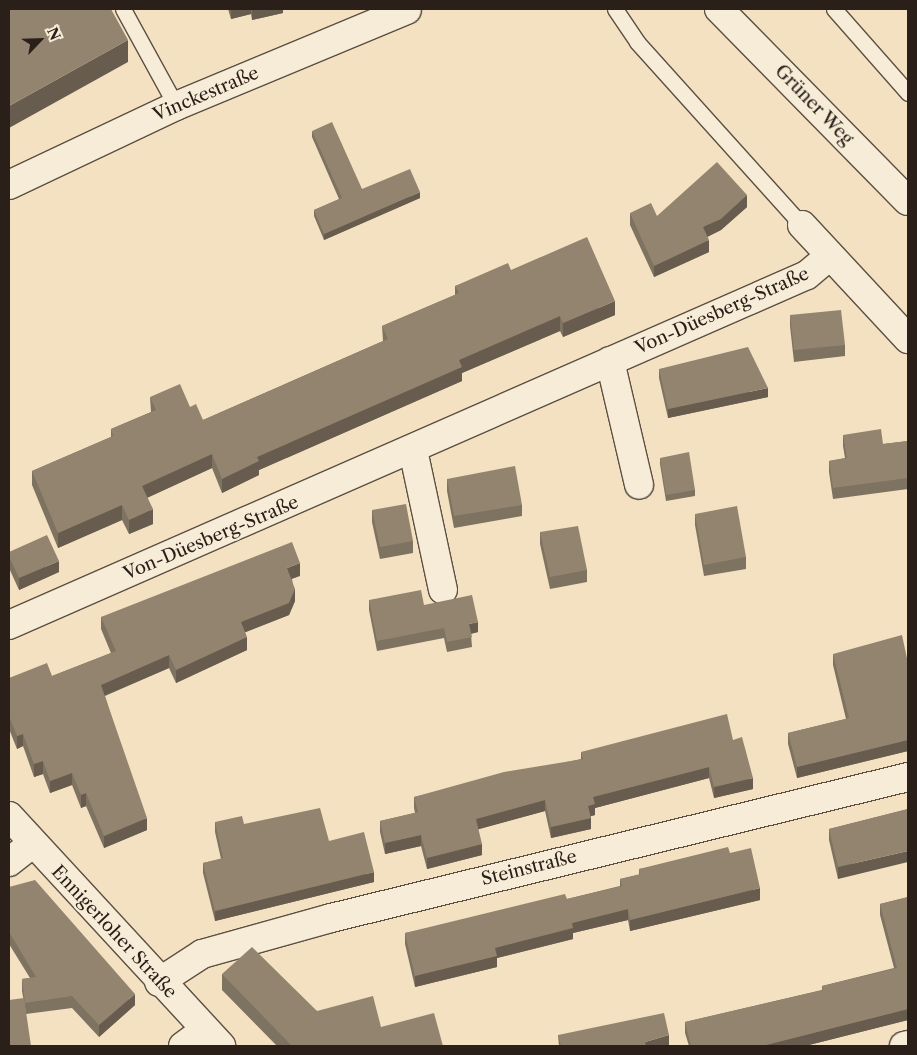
<!DOCTYPE html>
<html>
<head>
<meta charset="utf-8">
<style>
	body { margin:0 }
	#map { position:relative; width:917px; height:1055px; overflow:hidden; background:#f3e1c1; font-family:"Libre Caslon Text",serif }
	div>[style] { position:absolute }
	.roads { filter:drop-shadow(1px 0 #5c5043) drop-shadow(-1px 0 #5c5043) drop-shadow(0 1px #5c5043) drop-shadow(0 -1px #5c5043) }
	.lane>* { height:15px; margin:-7.5px; padding:0 7.5px; transform-origin:7.5px; border-radius:7.5px; background:#f7ecd7 }
	.street>* { height:28px; margin:-14px; padding:0 14px; transform-origin:14px; border-radius:14px; background:#f7ecd7 }
	.secondary>* { height:28px; margin:-14px; padding:0 14px; transform-origin:14px; border-radius:14px; background:#f7ecd7 }
	.wall>* { inset:0; background:#7e7260 }
	.shaded-wall>* { inset:0; background:#675c4e }
	.building>* { inset:0; background:#938470 }
	span { translate:-50% -50%; white-space:nowrap; text-align:center; line-height:1.15; -webkit-text-stroke:4.5px #f7ecd7; paint-order:stroke }
	.street-label { font-size:18px; color:#2a2019 }
	.frame { position:absolute; inset:0; border:10px solid #2a2019; pointer-events:none }
	.north { position:absolute; left:15px; top:15px; width:50px; height:50px; -webkit-text-stroke:4px #f7ecd7; paint-order:stroke; rotate:66deg; font-size:14px; font-weight:700; line-height:20px; text-align:center; color:#2a2019 }
	.north::after { content:''; display:block; margin:auto; width:18px; height:22px; background:#2a2019; clip-path:polygon(50% 0,100% 100%,50% 72%,0 100%) }
</style>
</head>
<body>
<div id="map">
	<div class="roads">
		<div class="lane">
			<i style="left:123px;top:9px;width:111px;rotate:61.3deg"></i>
			<i style="left:615px;top:9px;width:40px;rotate:56deg"></i>
			<i style="left:637px;top:42px;width:246px;rotate:48deg"></i>
			<i style="left:834px;top:9px;width:112px;rotate:48.6deg"></i>
		</div>
		<div class="street">
			<i style="left:719px;top:9px;width:269px;rotate:45.5deg"></i>
			<i style="left:9px;top:185px;width:185px;rotate:-25.3deg"></i>
			<i style="left:176px;top:106px;width:250px;rotate:-22.6deg"></i>
			<i style="left:802px;top:225px;width:156px;rotate:47.1deg"></i>
			<i style="left:610px;top:361px;width:127px;rotate:76.8deg"></i>
			<i style="left:413px;top:450px;width:143px;rotate:77.9deg"></i>
			<i style="left:9px;top:625px;width:871px;rotate:-23.68deg"></i>
			<i style="left:807px;top:275px;width:30px;rotate:-40deg"></i>
			<i style="left:9px;top:862px;width:29px;rotate:-38deg"></i>
			<i style="left:159px;top:982px;width:51px;rotate:-33.1deg"></i>
			<i style="left:202px;top:954px;width:134px;rotate:-15.6deg"></i>
			<i style="left:331px;top:918px;width:594px;rotate:-13.73deg"></i>
			<i style="left:183px;top:1046px;width:27px;rotate:-36deg"></i>
			<i style="left:904px;top:1046px;width:4px;rotate:-14deg"></i>
		</div>
		<div class="secondary">
			<i style="left:9px;top:816px;width:313px;rotate:47.3deg"></i>
		</div>
	</div>
	<div class="wall">
		<i style="clip-path:polygon(228px 9px,283px 9px,283px 13px,252px 20px,251px 14px,231px 19px)"></i>
		<i style="clip-path:polygon(312px 131px,362px 189px,420px 198px,324px 240px,314px 216px,314px 210px,339px 199px,312px 137px)"></i>
		<i style="clip-path:polygon(747px 207px,721px 230px,707px 237px,709px 252px,654px 277px,630px 225px,630px 213px,657px 216px)"></i>
		<i style="clip-path:polygon(511px 270px,615px 315px,563px 337px,560px 331px,462px 373px,462px 381px,259px 470px,259px 475px,222px 493px,212px 468px,147px 498px,153px 524px,129px 534px,122px 520px,58px 548px,32px 485px,32px 471px,111px 437px,111px 429px,151px 412px,150px 397px,190px 407px,203px 420px,383px 341px,382px 326px,455px 295px,455px 286px)"></i>
		<i style="clip-path:polygon(790px 315px,845px 345px,845px 356px,794px 362px,790px 326px)"></i>
		<i style="clip-path:polygon(659px 369px,768px 397px,668px 418px,659px 378px)"></i>
		<i style="clip-path:polygon(843px 435px,883px 444px,908px 441px,908px 489px,833px 499px,829px 472px,829px 461px,845px 458px,843px 446px)"></i>
		<i style="clip-path:polygon(660px 458px,695px 490px,695px 496px,666px 501px,660px 464px)"></i>
		<i style="clip-path:polygon(447px 479px,522px 505px,522px 516px,454px 528px,447px 491px)"></i>
		<i style="clip-path:polygon(372px 510px,413px 541px,413px 553px,380px 559px,372px 522px)"></i>
		<i style="clip-path:polygon(695px 514px,746px 557px,746px 569px,704px 576px,695px 525px)"></i>
		<i style="clip-path:polygon(540px 532px,587px 570px,587px 582px,550px 589px,540px 544px)"></i>
		<i style="clip-path:polygon(9px 552px,59px 572px,19px 590px,9px 568px)"></i>
		<i style="clip-path:polygon(300px 576px,292px 579px,295px 601px,289px 615px,245px 632px,247px 650px,176px 683px,169px 668px,105px 696px,147px 830px,104px 848px,86px 806px,81px 808px,72px 785px,50px 793px,43px 774px,34px 777px,23px 746px,17px 749px,9px 729px,9px 678px,52px 676px,111px 653px,101px 629px,101px 617px)"></i>
		<i style="clip-path:polygon(369px 600px,424px 605px,478px 632px,471px 634px,472px 647px,447px 652px,444px 638px,377px 651px,369px 610px)"></i>
		<i style="clip-path:polygon(833px 654px,908px 663px,908px 751px,797px 778px,788px 744px,788px 733px,846px 719px,833px 665px)"></i>
		<i style="clip-path:polygon(733px 740px,753px 789px,714px 798px,709px 778px,595px 808px,595px 815px,591px 816px,591px 829px,551px 838px,545px 811px,478px 829px,482px 855px,427px 869px,421px 846px,385px 854px,380px 832px,380px 821px,415px 813px,414px 808px,414px 797px,581px 759px,581px 752px)"></i>
		<i style="clip-path:polygon(908px 809px,838px 879px,829px 840px,829px 829px)"></i>
		<i style="clip-path:polygon(215px 822px,244px 824px,329px 841px,374px 882px,215px 921px,203px 873px,203px 863px,221px 859px,215px 832px)"></i>
		<i style="clip-path:polygon(730px 853px,760px 900px,630px 931px,628px 920px,573px 933px,573px 939px,497px 958px,497px 967px,415px 987px,405px 944px,405px 933px,567px 899px,620px 886px,620px 879px,639px 875px,639px 869px)"></i>
		<i style="clip-path:polygon(9px 887px,135px 1005px,99px 1037px,72px 1008px,26px 1014px,22px 991px,22px 979px,30px 978px,9px 944px)"></i>
		<i style="clip-path:polygon(908px 897px,908px 1020px,805px 1046px,689px 1046px,685px 1033px,685px 1022px,822px 990px,822px 986px,894px 968px,880px 915px,880px 904px)"></i>
		<i style="clip-path:polygon(222px 974px,317px 1011px,443px 1046px,277px 1046px,222px 990px)"></i>
		<i style="clip-path:polygon(558px 1035px,669px 1046px,559px 1046px)"></i>
	</div>
	<div class="shaded-wall">
		<i style="clip-path:polygon(231px 9px,251px 9px,251px 14px,231px 19px)"></i>
		<i style="clip-path:polygon(252px 9px,283px 9px,283px 13px,252px 20px)"></i>
		<i style="clip-path:polygon(128px 40px,128px 62px,9px 128px,9px 106px)"></i>
		<i style="clip-path:polygon(420px 192px,420px 198px,324px 240px,324px 234px)"></i>
		<i style="clip-path:polygon(747px 195px,747px 207px,721px 230px,703px 239px,703px 227px)"></i>
		<i style="clip-path:polygon(709px 240px,709px 252px,654px 277px,654px 266px)"></i>
		<i style="clip-path:polygon(615px 301px,615px 315px,563px 337px,563px 323px)"></i>
		<i style="clip-path:polygon(560px 316px,560px 331px,462px 373px,462px 381px,259px 470px,259px 475px,222px 493px,222px 479px,257px 457px,459px 360px)"></i>
		<i style="clip-path:polygon(768px 388px,768px 397px,668px 418px,668px 409px)"></i>
		<i style="clip-path:polygon(212px 454px,212px 468px,142px 500px,142px 486px)"></i>
		<i style="clip-path:polygon(122px 505px,122px 520px,58px 548px,58px 533px)"></i>
		<i style="clip-path:polygon(153px 509px,153px 524px,129px 534px,129px 520px)"></i>
		<i style="clip-path:polygon(59px 561px,59px 572px,19px 590px,19px 578px)"></i>
		<i style="clip-path:polygon(300px 563px,300px 576px,287px 580px,287px 568px)"></i>
		<i style="clip-path:polygon(295px 589px,295px 601px,289px 615px,241px 634px,241px 622px)"></i>
		<i style="clip-path:polygon(478px 622px,478px 632px,469px 634px,469px 624px)"></i>
		<i style="clip-path:polygon(247px 637px,247px 650px,176px 683px,176px 670px)"></i>
		<i style="clip-path:polygon(169px 655px,169px 668px,101px 697px,101px 685px)"></i>
		<i style="clip-path:polygon(23px 734px,23px 746px,17px 749px,17px 736px)"></i>
		<i style="clip-path:polygon(908px 740px,908px 751px,797px 778px,797px 767px)"></i>
		<i style="clip-path:polygon(43px 761px,43px 774px,34px 777px,34px 764px)"></i>
		<i style="clip-path:polygon(709px 767px,709px 778px,595px 808px,595px 815px,588px 817px,588px 806px,593px 797px)"></i>
		<i style="clip-path:polygon(72px 773px,72px 785px,50px 793px,50px 781px)"></i>
		<i style="clip-path:polygon(753px 778px,753px 789px,714px 798px,714px 787px)"></i>
		<i style="clip-path:polygon(86px 793px,86px 806px,81px 808px,81px 795px)"></i>
		<i style="clip-path:polygon(545px 800px,545px 811px,476px 830px,476px 819px)"></i>
		<i style="clip-path:polygon(147px 818px,147px 830px,104px 848px,104px 836px)"></i>
		<i style="clip-path:polygon(591px 818px,591px 829px,551px 838px,551px 827px)"></i>
		<i style="clip-path:polygon(421px 835px,421px 846px,385px 854px,385px 843px)"></i>
		<i style="clip-path:polygon(482px 844px,482px 855px,427px 869px,427px 858px)"></i>
		<i style="clip-path:polygon(908px 851px,908px 862px,838px 879px,838px 867px)"></i>
		<i style="clip-path:polygon(374px 872px,374px 882px,215px 921px,215px 911px)"></i>
		<i style="clip-path:polygon(760px 888px,760px 900px,630px 931px,630px 920px)"></i>
		<i style="clip-path:polygon(628px 909px,628px 920px,573px 933px,573px 939px,497px 958px,497px 967px,415px 987px,415px 976px,495px 948px,572px 923px)"></i>
		<i style="clip-path:polygon(135px 994px,135px 1005px,99px 1037px,99px 1025px)"></i>
		<i style="clip-path:polygon(908px 1009px,908px 1020px,805px 1046px,762px 1046px)"></i>
		<i style="clip-path:polygon(669px 1035px,669px 1046px,645px 1046px,645px 1042px)"></i>
	</div>
	<div class="building">
		<i style="clip-path:polygon(9px 9px,111px 9px,128px 40px,9px 106px)"></i>
		<i style="clip-path:polygon(332px 122px,362px 189px,410px 169px,420px 192px,324px 234px,314px 210px,342px 198px,312px 131px)"></i>
		<i style="clip-path:polygon(717px 162px,747px 195px,721px 219px,703px 227px,709px 240px,654px 266px,630px 213px,651px 203px,657px 216px)"></i>
		<i style="clip-path:polygon(587px 237px,615px 301px,563px 323px,560px 316px,459px 360px,462px 367px,257px 457px,259px 461px,222px 479px,212px 454px,142px 486px,153px 509px,129px 520px,122px 505px,58px 533px,32px 471px,113px 436px,111px 429px,156px 410px,150px 397px,180px 384px,190px 407px,196px 404px,203px 420px,388px 339px,382px 326px,459px 293px,455px 286px,508px 263px,511px 270px)"></i>
		<i style="clip-path:polygon(841px 310px,845px 345px,794px 350px,790px 315px)"></i>
		<i style="clip-path:polygon(748px 347px,768px 388px,668px 409px,659px 369px)"></i>
		<i style="clip-path:polygon(881px 429px,883px 444px,908px 441px,908px 478px,833px 488px,829px 461px,847px 458px,843px 435px)"></i>
		<i style="clip-path:polygon(689px 452px,695px 490px,666px 495px,660px 458px)"></i>
		<i style="clip-path:polygon(515px 466px,522px 505px,454px 516px,447px 479px)"></i>
		<i style="clip-path:polygon(406px 504px,413px 541px,380px 547px,372px 510px)"></i>
		<i style="clip-path:polygon(737px 506px,746px 557px,704px 565px,695px 514px)"></i>
		<i style="clip-path:polygon(578px 526px,587px 570px,550px 577px,540px 532px)"></i>
		<i style="clip-path:polygon(47px 535px,59px 561px,19px 578px,9px 556px,9px 552px)"></i>
		<i style="clip-path:polygon(292px 542px,300px 563px,287px 568px,295px 589px,289px 603px,241px 622px,247px 637px,176px 670px,169px 655px,101px 685px,147px 818px,104px 836px,86px 793px,81px 795px,72px 773px,50px 781px,43px 761px,34px 764px,23px 734px,17px 736px,9px 716px,9px 678px,47px 663px,52px 676px,116px 651px,101px 617px)"></i>
		<i style="clip-path:polygon(421px 590px,424px 605px,472px 595px,478px 622px,469px 624px,472px 637px,447px 642px,444px 628px,377px 641px,369px 600px)"></i>
		<i style="clip-path:polygon(902px 635px,908px 663px,908px 740px,797px 767px,788px 733px,849px 718px,833px 654px)"></i>
		<i style="clip-path:polygon(727px 714px,733px 740px,742px 737px,753px 778px,714px 787px,709px 767px,593px 797px,595px 804px,588px 806px,591px 818px,551px 827px,545px 800px,476px 819px,482px 844px,427px 858px,421px 835px,385px 843px,380px 821px,418px 812px,414px 797px,504px 772px,583px 759px,581px 752px)"></i>
		<i style="clip-path:polygon(320px 808px,329px 841px,364px 832px,374px 872px,215px 911px,203px 863px,223px 858px,215px 822px,242px 816px,244px 824px)"></i>
		<i style="clip-path:polygon(908px 809px,908px 851px,838px 867px,829px 829px)"></i>
		<i style="clip-path:polygon(728px 847px,730px 853px,751px 848px,760px 888px,630px 920px,628px 909px,572px 923px,573px 928px,495px 948px,497px 956px,415px 976px,405px 933px,565px 894px,567px 899px,622px 886px,620px 879px,640px 874px,639px 869px)"></i>
		<i style="clip-path:polygon(35px 880px,135px 994px,99px 1025px,72px 996px,25px 1003px,22px 979px,36px 977px,9px 932px,9px 887px)"></i>
		<i style="clip-path:polygon(908px 897px,908px 1009px,762px 1046px,691px 1046px,685px 1022px,823px 990px,822px 986px,897px 968px,880px 904px)"></i>
		<i style="clip-path:polygon(252px 947px,317px 1011px,373px 996px,381px 1027px,434px 1013px,443px 1046px,292px 1046px,222px 974px)"></i>
		<i style="clip-path:polygon(24px 998px,31px 1046px,9px 1046px,9px 1000px)"></i>
		<i style="clip-path:polygon(664px 1013px,669px 1035px,645px 1042px,646px 1046px,561px 1046px,558px 1035px)"></i>
	</div>
	<div class="street-label">
		<span style="left:206px;top:94px;rotate:-23deg">Vinckestraße</span>
		<span style="left:814px;top:105px;rotate:46deg">Grüner Weg</span>
		<span style="left:722px;top:311px;rotate:-24deg">Von-Düesberg-Straße</span>
		<span style="left:211px;top:538px;rotate:-23deg">Von-Düesberg-Straße</span>
		<span style="left:529px;top:868px;rotate:-14deg">Steinstraße</span>
		<span style="left:114px;top:932px;rotate:47deg">Ennigerloher Straße</span>
	</div>
	<div class="frame"></div>
	<div class="north">N</div>
</div>
</body>
</html>
